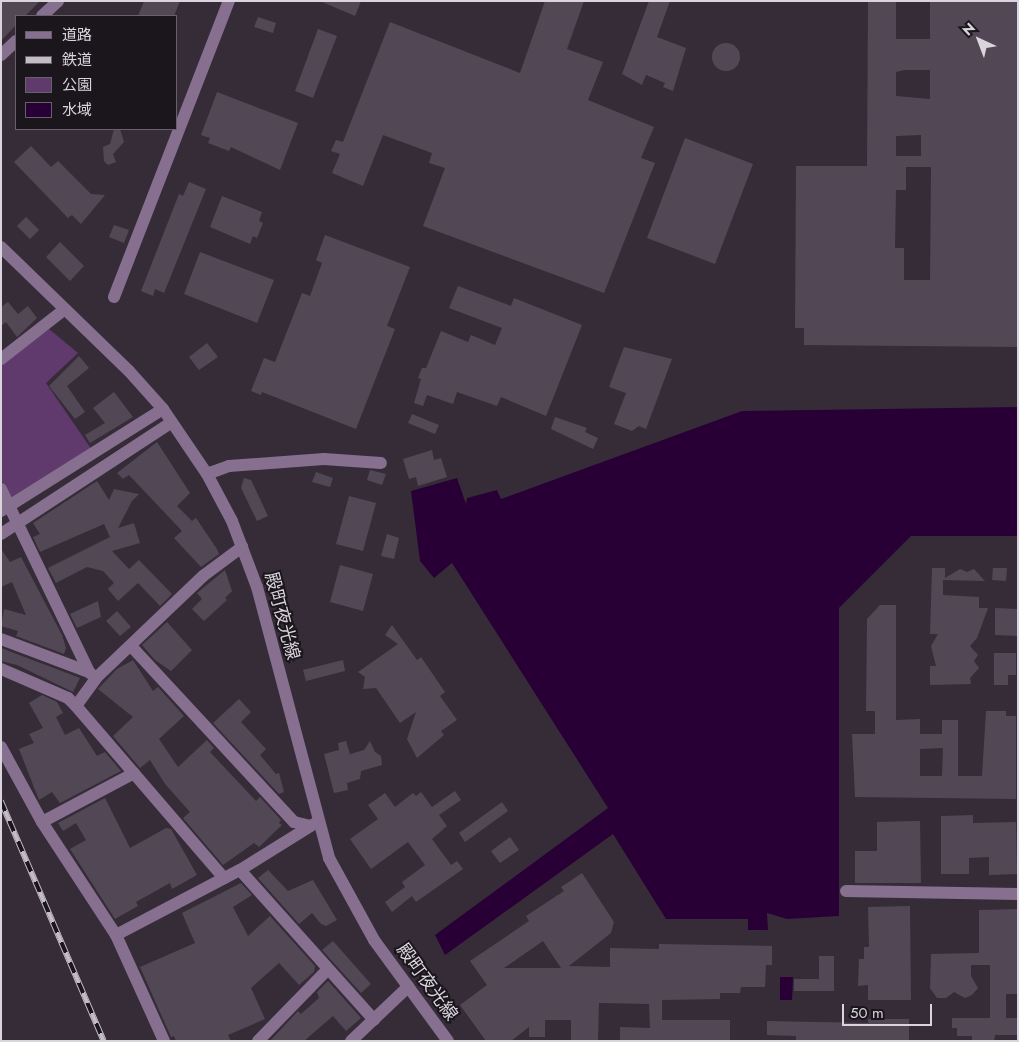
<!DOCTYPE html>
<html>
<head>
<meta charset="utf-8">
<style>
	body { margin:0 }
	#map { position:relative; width:1019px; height:1042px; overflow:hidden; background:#352c38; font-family:Jost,"Noto Sans JP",sans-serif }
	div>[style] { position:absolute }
	.green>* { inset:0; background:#603a6d }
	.water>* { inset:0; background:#290036 }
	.building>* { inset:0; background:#524855 }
	.round { border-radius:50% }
	.minor>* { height:12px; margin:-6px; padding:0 6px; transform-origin:6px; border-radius:6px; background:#876f90 }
	.rail>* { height:5.5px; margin-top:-2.75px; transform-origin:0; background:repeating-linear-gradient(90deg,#1a161c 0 11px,#c3bcc5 0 22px); box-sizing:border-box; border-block:1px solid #c3bcc5 }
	span { translate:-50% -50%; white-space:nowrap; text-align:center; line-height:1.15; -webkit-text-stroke:4px #1a161c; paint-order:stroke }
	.street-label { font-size:18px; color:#dad4dc }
	.frame { position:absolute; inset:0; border:2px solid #dad4dc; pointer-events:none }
	.legend { position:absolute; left:15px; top:15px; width:162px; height:115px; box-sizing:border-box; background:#1a161c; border:1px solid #676269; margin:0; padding:6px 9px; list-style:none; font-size:15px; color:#dad4dc }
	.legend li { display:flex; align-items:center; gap:10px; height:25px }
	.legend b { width:25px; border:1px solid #676269 }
	.north { position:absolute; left:954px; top:15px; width:50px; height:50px; -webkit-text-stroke:4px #1a161c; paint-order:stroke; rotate:317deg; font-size:14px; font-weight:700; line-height:20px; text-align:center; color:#dad4dc }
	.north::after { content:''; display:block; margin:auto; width:18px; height:22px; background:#dad4dc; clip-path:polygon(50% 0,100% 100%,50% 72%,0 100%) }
	.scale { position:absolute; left:842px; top:1004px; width:90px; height:22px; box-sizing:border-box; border:2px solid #dad4dc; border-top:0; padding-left:6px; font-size:15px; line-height:18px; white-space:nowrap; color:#dad4dc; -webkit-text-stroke:4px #1a161c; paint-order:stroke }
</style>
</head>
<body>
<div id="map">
	<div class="green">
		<i style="clip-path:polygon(49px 329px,78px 353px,46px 383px,92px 450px,12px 501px,1px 480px,1px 364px)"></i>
	</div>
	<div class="water">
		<i style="clip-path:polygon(1018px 407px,1018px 536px,911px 536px,839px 608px,839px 916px,787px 919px,767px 913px,768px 930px,748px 930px,748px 919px,666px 919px,613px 834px,445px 955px,435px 935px,608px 808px,452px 563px,434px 578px,420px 561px,411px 491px,457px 478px,466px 504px,467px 498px,497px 490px,501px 499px,742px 411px)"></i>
		<i style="clip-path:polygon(780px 977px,793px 977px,792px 1000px,780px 1000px)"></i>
	</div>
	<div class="building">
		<i style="clip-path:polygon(1px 1px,40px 1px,25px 16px,16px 16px,16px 25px,1px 41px)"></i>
		<i style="clip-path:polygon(144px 1px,180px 1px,174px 16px,138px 16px)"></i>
		<i style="clip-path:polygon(320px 1px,361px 1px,355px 16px)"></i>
		<i style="clip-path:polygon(545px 1px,584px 1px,567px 49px,603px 62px,588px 100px,654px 127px,641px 158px,655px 163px,604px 293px,423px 226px,445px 168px,429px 163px,432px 153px,383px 135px,363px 186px,332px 173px,340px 154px,331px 151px,336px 140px,343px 142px,390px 22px,520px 73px)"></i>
		<i style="clip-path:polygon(649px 1px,670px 1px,657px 37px,686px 48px,673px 91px,663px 87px,665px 83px,646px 75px,642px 85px,622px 74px)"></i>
		<i style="clip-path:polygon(evenodd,868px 1px,896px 1px,896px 39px,930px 39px,930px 1px,1018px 1px,1018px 347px,804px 345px,804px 328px,795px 328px,796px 166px,867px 166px,868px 1px,904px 70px,930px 70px,930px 99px,896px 96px,896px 72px,904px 70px,868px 1px,921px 135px,921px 156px,896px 156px,896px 136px,921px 135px,868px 1px,906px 167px,931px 167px,930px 280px,904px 280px,904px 248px,895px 248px,896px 190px,906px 190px,906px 167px)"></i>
		<i style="clip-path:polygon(258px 17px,276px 23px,273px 33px,254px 27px)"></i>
		<i style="clip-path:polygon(318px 29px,337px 36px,313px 98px,295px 91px)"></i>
		<i class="round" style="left:712px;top:43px;width:28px;height:28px"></i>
		<i style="clip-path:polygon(217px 92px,298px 123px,280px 170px,231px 147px,229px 151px,208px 143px,210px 138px,201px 135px)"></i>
		<i style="clip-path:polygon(114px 129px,120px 129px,124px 142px,113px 154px,116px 162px,108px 165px,104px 161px,103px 147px,110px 144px)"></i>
		<i style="clip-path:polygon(685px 138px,753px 164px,715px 264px,647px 238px)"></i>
		<i style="clip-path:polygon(31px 146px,51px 167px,58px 161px,91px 194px,105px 195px,81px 224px,72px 215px,68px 218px,14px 162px)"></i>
		<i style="clip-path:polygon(189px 182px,206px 189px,164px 293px,155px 289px,153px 296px,141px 291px,179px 194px,183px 196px)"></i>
		<i style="clip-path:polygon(222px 196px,262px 212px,259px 221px,263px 223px,257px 238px,253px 236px,250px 244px,210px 227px)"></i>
		<i style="clip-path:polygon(26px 217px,39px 230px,30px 239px,17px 226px)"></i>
		<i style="clip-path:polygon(114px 225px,129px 230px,124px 243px,109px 237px)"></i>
		<i style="clip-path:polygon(325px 235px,410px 267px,387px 326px,395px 329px,356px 429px,262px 392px,261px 395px,251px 391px,264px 358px,275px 362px,302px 293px,310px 296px,322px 263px,316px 260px)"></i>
		<i style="clip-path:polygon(60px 242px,84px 266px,70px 281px,46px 257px)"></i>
		<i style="clip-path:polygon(200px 252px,274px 280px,257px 323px,184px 294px)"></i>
		<i style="clip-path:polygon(458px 286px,511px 306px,514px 298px,582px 325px,546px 416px,501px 397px,497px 406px,457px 392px,453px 404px,427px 395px,423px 406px,414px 403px,421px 379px,418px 378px,422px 368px,426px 368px,441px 331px,468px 342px,471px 335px,495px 345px,502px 328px,449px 308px)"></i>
		<i style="clip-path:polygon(8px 302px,18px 314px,28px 306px,37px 318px,17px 337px,6px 322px,1px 326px,1px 307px)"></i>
		<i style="clip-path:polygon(207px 343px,218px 357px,199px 370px,189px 357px)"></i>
		<i style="clip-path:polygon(624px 347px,672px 359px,646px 429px,639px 426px,632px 431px,614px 424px,626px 393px,609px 387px)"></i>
		<i style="clip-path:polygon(79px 356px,89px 368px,67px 386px,85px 412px,75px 419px,49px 386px)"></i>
		<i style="clip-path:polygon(114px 392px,133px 417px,90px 443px,85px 435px,105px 423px,93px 408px)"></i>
		<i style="clip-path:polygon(412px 414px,439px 425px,435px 434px,408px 423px)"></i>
		<i style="clip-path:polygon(555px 417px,587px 428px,585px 432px,598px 438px,593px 449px,551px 429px)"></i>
		<i style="clip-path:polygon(157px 442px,190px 493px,177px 506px,192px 521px,196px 518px,217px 549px,219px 554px,201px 567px,174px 538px,182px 531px,129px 475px,123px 479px,117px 473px)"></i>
		<i style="clip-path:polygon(432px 450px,434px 460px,441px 458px,447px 477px,418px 486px,416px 477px,409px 479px,403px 459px)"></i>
		<i style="clip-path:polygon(370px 470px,386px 474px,382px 485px,367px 480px)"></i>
		<i style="clip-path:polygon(316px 472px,333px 478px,330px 487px,312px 482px)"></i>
		<i style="clip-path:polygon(244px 478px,251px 480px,268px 516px,257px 521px,241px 488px)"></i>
		<i style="clip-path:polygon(97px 481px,109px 500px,114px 489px,139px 494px,132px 501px,118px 528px,134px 523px,140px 543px,112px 551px,129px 569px,139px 560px,172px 594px,160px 606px,138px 583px,118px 601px,108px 589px,114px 583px,103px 571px,87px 567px,56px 583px,48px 568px,110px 537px,104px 524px,40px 552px,33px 537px,40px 534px,33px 523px)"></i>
		<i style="clip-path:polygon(349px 496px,376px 503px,363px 551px,336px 544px)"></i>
		<i style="clip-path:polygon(387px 534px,399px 538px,394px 559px,381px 556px)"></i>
		<i style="clip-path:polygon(1px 549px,10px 562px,21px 557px,62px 635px,66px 648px,64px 654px,16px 636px,18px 631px,1px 626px,4px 609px,26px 615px,12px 582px,1px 587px)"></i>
		<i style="clip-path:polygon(340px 565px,373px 574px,363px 611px,330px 602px)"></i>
		<i style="clip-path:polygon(932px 568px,945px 568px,945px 578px,960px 569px,967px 572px,974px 569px,985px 581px,943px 580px,943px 595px,979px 597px,979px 608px,988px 608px,977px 638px,970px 646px,978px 655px,974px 661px,979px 668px,970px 678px,971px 684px,930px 685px,930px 666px,936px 666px,931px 646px,938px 634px,930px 634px)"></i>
		<i style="clip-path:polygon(993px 568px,1007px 568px,1006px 581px,992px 580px)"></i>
		<i style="clip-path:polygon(225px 570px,232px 591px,225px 598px,227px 600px,204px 621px,192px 609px,202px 599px,197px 593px)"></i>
		<i style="clip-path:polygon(98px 601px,101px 617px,77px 628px,70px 614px)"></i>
		<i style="clip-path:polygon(evenodd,880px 605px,896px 605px,896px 720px,920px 719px,920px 734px,942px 734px,942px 720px,958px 720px,958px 776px,982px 776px,986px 711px,1006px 711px,1006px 716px,1016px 716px,1016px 799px,855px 797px,852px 734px,875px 734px,875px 711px,866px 711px,867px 619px,880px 605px,943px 748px,942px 776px,920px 776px,920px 749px,943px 748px)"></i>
		<i style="clip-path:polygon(995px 608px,1018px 609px,1018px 636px,995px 635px)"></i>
		<i style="clip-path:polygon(117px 611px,131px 627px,120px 636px,106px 621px)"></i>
		<i style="clip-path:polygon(167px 622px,192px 650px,171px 671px,155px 660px,142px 645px)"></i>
		<i style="clip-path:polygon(392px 625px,417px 660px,421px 657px,445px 692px,440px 696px,457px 720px,441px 731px,444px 735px,417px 758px,407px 739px,416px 712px,400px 723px,376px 688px,363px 689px,365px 677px,358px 672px,398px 644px,385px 635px)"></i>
		<i style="clip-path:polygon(1px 648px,80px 678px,73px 692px,17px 665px,1px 661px)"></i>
		<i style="clip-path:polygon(994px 653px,1016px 653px,1016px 675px,1008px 675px,1008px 685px,994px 685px)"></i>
		<i style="clip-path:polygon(133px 660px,153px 691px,158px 687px,184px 716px,159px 739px,178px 767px,207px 740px,214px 748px,210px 752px,256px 801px,260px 797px,281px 820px,279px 823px,282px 825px,259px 847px,254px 843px,223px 865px,183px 818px,190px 812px,165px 784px,150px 760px,140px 768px,113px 736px,133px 717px,98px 689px,117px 669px)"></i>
		<i style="clip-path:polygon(343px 660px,345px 671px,306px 681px,303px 670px)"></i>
		<i style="clip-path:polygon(42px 695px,57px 702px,63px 713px,56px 717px,65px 735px,79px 728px,97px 756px,105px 752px,121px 771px,60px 803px,52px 792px,39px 800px,19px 749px,34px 743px,29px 734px,43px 728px,29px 703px)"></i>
		<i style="clip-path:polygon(239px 699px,251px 712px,241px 722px,266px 749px,260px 755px,276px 774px,279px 773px,284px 792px,279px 794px,213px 723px)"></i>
		<i style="clip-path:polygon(346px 741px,350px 754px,364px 750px,370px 741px,375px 752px,381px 756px,382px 765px,361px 771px,360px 779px,347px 783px,348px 790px,334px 793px,324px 754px,339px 750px,338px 743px)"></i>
		<i style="clip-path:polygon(455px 791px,461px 800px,439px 815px,447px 826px,432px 839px,451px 865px,457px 861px,463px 869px,416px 902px,412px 896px,392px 912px,385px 902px,405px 887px,402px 882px,425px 865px,408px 842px,371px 869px,350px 839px,378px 819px,368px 805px,385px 793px,395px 807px,413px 793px,416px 796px,421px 792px,432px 807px)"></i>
		<i style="clip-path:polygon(105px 798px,130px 848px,166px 828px,171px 829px,197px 875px,172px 889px,170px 883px,136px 902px,138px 906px,115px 919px,70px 849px,86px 840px,76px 823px,63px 831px,58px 823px)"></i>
		<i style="clip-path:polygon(502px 802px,508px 811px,465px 842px,459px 833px)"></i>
		<i style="clip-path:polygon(973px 815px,973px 823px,1016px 822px,1017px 874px,989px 875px,989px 857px,969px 858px,969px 874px,941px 874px,941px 816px)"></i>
		<i style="clip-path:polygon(915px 821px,920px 821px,921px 883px,855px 883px,855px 851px,877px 851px,877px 822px)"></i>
		<i style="clip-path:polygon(510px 837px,519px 850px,500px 863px,491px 851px)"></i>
		<i style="clip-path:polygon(268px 870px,288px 891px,313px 880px,337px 920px,326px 926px,321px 924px,312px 913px,299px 924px,258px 878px)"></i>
		<i style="clip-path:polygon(evenodd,582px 873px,614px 922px,611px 933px,569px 966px,610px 967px,610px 948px,659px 949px,659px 944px,772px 946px,772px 965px,766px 965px,765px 987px,741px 987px,740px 993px,720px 993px,720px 999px,662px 1000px,662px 1020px,730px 1020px,730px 1041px,620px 1041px,620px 1027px,650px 1028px,649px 1004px,599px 1003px,598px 1041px,571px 1041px,571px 1020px,545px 1020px,545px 1037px,529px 1037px,529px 1027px,511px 1041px,486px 1041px,460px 1005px,487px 985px,470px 961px,529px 921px,526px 916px,564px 891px,561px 887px,582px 873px,543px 941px,561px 968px,504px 968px,543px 941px)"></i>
		<i style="clip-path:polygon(241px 883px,252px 895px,233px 907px,248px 936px,270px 916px,315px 966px,314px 972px,299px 985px,279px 963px,251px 988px,265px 1019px,228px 1035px,231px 1041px,176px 1041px,174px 1036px,171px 1037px,140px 967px,195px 943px,182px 913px)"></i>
		<i style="clip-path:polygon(910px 906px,911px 1000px,868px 1000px,868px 985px,858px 986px,859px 959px,864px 959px,864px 947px,869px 947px,868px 907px)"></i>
		<i style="clip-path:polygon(1018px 909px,1018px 994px,1006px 994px,1006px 1018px,1018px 1018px,1018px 1035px,995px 1035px,994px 1041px,972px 1041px,972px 1036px,957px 1036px,957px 1028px,952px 1028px,952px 1018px,990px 1018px,990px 965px,971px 965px,971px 976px,978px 988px,972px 995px,965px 998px,954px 992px,946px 998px,937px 998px,930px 988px,931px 954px,979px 953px,979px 910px)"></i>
		<i style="clip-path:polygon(333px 941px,371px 984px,361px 993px,322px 950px)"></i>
		<i style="clip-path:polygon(819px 956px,834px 956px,834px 991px,794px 991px,794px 979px,819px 979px)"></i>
		<i style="clip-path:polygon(328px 981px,361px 1018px,346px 1031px,333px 1016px,304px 1041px,270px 1041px,298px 1011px,301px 1014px,319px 998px,317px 992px)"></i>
		<i style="clip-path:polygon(868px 1019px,909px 1019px,909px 1041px,796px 1040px,796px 1036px,767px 1035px,767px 1021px,868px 1023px)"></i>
	</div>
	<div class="minor">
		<i style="left:42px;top:16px;width:22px;rotate:-43deg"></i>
		<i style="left:1px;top:55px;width:21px;rotate:-43deg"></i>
		<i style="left:1px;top:247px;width:178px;rotate:44.1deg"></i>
		<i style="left:129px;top:371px;width:51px;rotate:48.2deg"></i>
		<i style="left:163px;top:409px;width:78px;rotate:55.9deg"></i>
		<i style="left:207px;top:474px;width:53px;rotate:62deg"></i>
		<i style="left:232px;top:521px;width:71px;rotate:69.3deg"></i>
		<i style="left:257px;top:587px;width:280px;rotate:75.1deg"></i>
		<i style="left:329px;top:858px;width:94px;rotate:61.2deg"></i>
		<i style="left:374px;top:940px;width:125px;rotate:53.8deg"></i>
		<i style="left:114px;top:297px;width:318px;rotate:-68.8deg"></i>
		<i style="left:1px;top:359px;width:81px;rotate:-38deg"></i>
		<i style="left:207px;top:474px;width:23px;rotate:-20deg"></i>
		<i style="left:229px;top:466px;width:95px;rotate:-4.2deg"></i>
		<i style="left:324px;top:459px;width:57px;rotate:4deg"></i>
		<i style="left:1px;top:489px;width:203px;rotate:64.3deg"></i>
		<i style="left:89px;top:672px;width:9px;rotate:41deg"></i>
		<i style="left:1px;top:511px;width:191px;rotate:-32.2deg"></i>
		<i style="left:1px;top:534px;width:204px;rotate:-33.2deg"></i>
		<i style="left:1px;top:639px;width:94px;rotate:20.6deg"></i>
		<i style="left:131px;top:646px;width:240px;rotate:47.2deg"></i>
		<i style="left:294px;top:822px;width:16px;rotate:14deg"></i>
		<i style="left:1px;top:669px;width:73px;rotate:23.4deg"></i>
		<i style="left:68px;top:698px;width:11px;rotate:45deg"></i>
		<i style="left:76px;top:706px;width:227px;rotate:49.3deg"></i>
		<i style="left:76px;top:706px;width:34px;rotate:-54deg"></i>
		<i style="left:96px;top:678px;width:148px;rotate:-43.6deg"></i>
		<i style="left:203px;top:576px;width:49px;rotate:-36.6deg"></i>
		<i style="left:1px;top:747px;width:85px;rotate:61.3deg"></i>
		<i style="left:42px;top:822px;width:135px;rotate:56.8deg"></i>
		<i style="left:116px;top:935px;width:116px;rotate:65.6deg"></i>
		<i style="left:42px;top:822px;width:104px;rotate:-28deg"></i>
		<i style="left:240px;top:870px;width:201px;rotate:48.2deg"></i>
		<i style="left:846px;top:891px;width:172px;rotate:1deg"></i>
		<i style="left:116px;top:935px;width:140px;rotate:-27.7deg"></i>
		<i style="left:240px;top:870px;width:87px;rotate:-31.9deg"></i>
		<i style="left:258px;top:1041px;width:100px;rotate:-45.8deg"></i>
		<i style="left:351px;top:1041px;width:79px;rotate:-43.5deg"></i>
	</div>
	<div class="rail">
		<i style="left:1px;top:801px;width:261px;rotate:66.8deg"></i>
	</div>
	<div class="street-label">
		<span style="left:282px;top:616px;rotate:75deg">殿町夜光線</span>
		<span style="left:427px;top:982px;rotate:54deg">殿町夜光線</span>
	</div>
	<div class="frame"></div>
	<ul class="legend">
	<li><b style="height:6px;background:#876f90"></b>道路</li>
	<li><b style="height:6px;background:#c3bcc5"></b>鉄道</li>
	<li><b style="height:14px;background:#603a6d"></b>公園</li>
	<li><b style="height:14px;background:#290036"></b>水域</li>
	</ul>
	<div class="north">N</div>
	<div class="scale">50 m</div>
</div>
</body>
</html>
